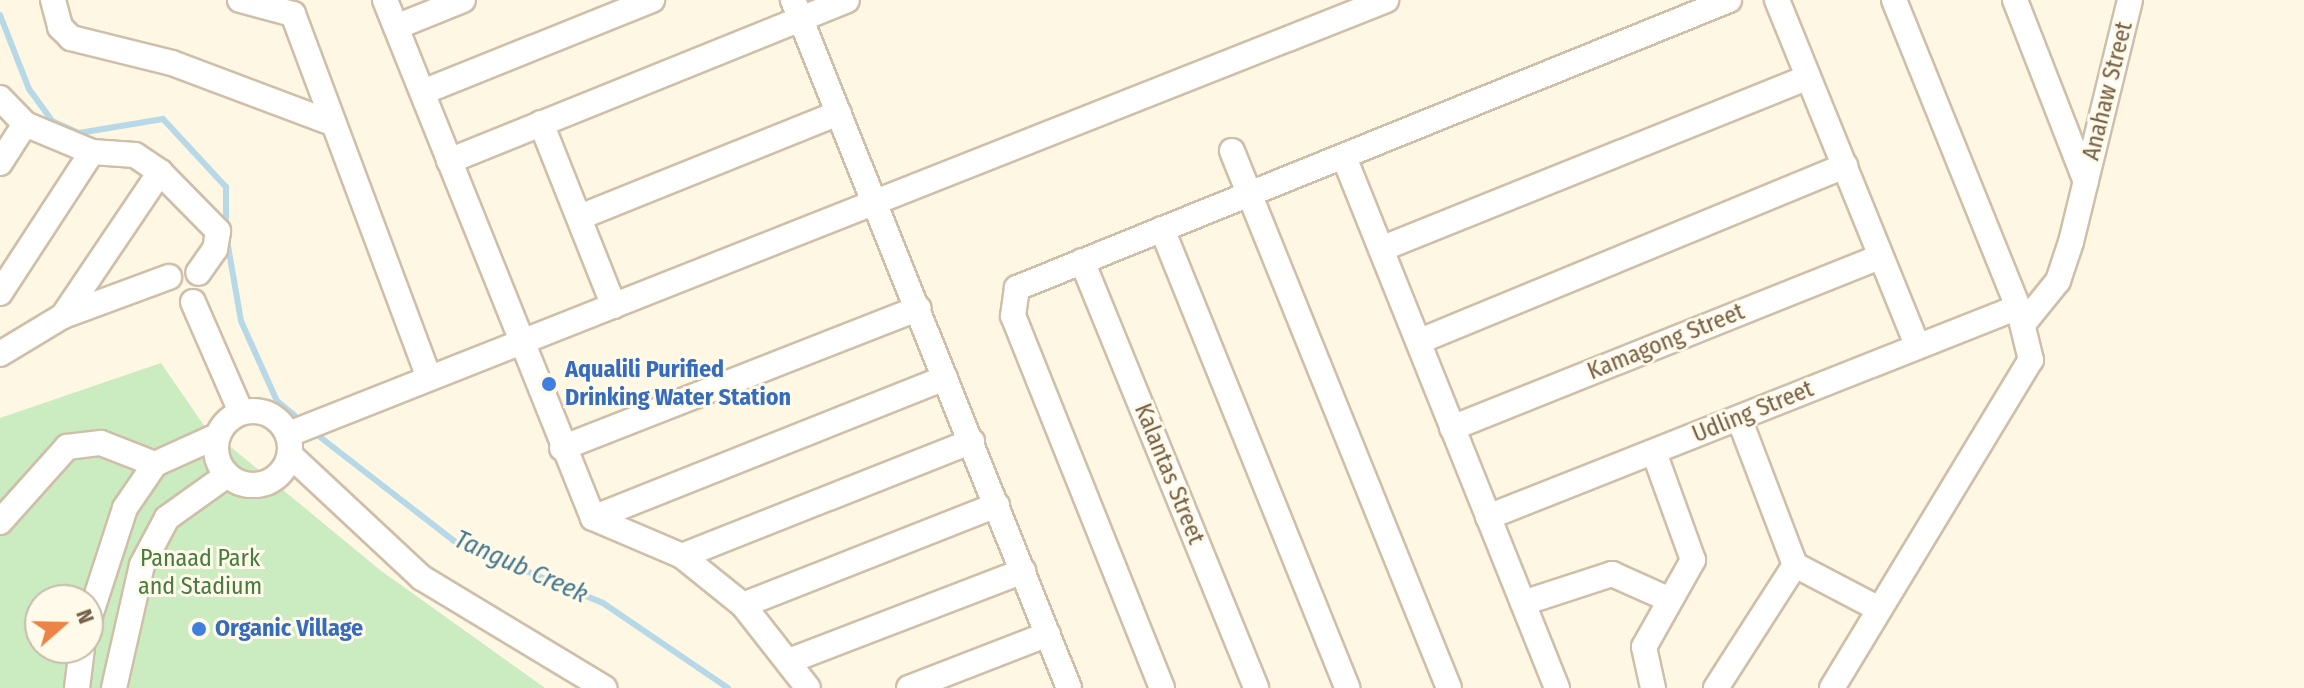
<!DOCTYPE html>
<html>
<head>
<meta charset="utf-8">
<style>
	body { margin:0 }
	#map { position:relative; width:2304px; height:688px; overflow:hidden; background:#fdf7e3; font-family:"Fira Sans Condensed",sans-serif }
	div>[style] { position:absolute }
	.green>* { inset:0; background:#cbebc1 }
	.stream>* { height:6px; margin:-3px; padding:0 3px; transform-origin:3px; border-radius:3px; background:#b7d8e7 }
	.roads { filter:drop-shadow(2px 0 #cfbfa9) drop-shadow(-2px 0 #cfbfa9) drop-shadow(0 2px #cfbfa9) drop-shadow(0 -2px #cfbfa9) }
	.minor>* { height:24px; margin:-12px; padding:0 12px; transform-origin:12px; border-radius:12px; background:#fff }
	.minor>.ring { margin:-12px; padding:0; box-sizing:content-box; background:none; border:24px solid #fff; border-radius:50% }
	.dots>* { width:22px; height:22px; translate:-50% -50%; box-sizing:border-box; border:4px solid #fffaea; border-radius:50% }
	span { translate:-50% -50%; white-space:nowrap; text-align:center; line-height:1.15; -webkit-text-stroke:6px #fffaea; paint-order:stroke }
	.street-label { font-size:24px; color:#766048 }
	.shop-label { font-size:24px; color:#366cbe; font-weight:700 }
	.left { translate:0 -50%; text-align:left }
	.park-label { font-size:24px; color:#487c40 }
	.water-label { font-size:26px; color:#447891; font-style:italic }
	.north { position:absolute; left:24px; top:584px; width:80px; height:80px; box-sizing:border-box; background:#fffaea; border:2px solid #c8bca9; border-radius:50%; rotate:70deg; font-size:22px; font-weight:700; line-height:32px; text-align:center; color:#766048 }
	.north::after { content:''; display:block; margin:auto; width:28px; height:36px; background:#eb8444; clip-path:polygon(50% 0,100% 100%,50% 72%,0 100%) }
</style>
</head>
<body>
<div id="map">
	<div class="green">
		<i style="clip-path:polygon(evenodd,161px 363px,203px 424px,380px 570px,545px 688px,0 688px,0 418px,161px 363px,40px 600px,88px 600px,88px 648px,40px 648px,40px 600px)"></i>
	</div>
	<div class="stream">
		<i style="left:0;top:15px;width:79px;rotate:68.6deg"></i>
		<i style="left:29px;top:89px;width:39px;rotate:54deg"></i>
		<i style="left:52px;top:121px;width:30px;rotate:24deg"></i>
		<i style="left:79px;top:133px;width:85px;rotate:-9.5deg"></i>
		<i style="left:163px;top:119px;width:93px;rotate:47.2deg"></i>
		<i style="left:226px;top:187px;width:41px;rotate:90deg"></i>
		<i style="left:227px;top:240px;width:82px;rotate:80.2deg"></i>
		<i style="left:241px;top:321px;width:88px;rotate:65.8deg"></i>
		<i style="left:277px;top:401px;width:22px;rotate:39deg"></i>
		<i style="left:320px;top:437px;width:170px;rotate:37.8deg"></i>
		<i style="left:454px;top:541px;width:161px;rotate:22.6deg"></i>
		<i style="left:603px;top:603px;width:151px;rotate:34.2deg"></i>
	</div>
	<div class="roads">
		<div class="minor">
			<i style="left:53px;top:0;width:28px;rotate:75deg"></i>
			<i style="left:60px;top:27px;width:16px;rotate:45deg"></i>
			<i style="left:71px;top:38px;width:104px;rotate:13.9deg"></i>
			<i style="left:172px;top:63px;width:173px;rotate:20.6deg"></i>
			<i style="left:240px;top:0;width:55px;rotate:14.8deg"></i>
			<i style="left:293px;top:14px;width:386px;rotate:69.5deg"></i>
			<i style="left:385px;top:0;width:558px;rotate:68.12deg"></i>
			<i style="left:593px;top:518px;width:97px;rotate:23.1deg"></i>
			<i style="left:682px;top:556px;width:78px;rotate:38.8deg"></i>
			<i style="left:743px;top:605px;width:105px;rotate:51.9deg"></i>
			<i style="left:793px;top:0;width:741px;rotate:68.14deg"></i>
			<i style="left:1777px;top:0;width:372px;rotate:67.9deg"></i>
			<i style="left:2015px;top:0;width:195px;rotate:68.7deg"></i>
			<i style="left:396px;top:27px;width:72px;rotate:-21.9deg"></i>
			<i style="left:423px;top:92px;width:247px;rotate:-21.9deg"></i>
			<i style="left:0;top:98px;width:36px;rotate:46deg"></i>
			<i style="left:25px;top:124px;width:73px;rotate:22.7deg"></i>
			<i style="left:92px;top:152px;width:43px;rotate:4deg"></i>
			<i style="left:135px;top:155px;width:30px;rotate:34deg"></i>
			<i style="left:160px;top:172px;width:83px;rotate:45.5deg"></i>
			<i style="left:218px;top:231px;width:18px;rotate:99deg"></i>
			<i style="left:215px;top:249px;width:29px;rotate:125deg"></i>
			<i style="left:541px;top:123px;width:197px;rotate:68.3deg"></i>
			<i style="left:1232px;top:151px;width:579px;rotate:68deg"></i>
			<i style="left:1344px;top:157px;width:572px;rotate:68.14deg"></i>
			<i style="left:449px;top:161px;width:429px;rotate:-22deg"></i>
			<i style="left:0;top:163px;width:46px;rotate:-57.3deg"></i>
			<i style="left:580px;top:217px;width:279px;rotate:-21.9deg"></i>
			<i style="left:1162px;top:229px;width:495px;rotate:68deg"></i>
			<i style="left:1381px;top:249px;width:460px;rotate:-21.9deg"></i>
			<i style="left:1082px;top:261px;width:461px;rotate:67.8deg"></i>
			<i style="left:0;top:293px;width:168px;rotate:-56.9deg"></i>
			<i style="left:193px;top:302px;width:120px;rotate:66.4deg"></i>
			<i style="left:63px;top:316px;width:174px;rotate:-56deg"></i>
			<i style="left:2024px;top:323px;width:54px;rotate:-51deg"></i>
			<i style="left:2058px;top:281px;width:41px;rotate:-71.6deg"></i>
			<i style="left:2071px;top:242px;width:249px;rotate:-76.3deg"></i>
			<i style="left:1420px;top:341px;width:460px;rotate:-22.4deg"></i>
			<i style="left:0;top:354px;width:74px;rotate:-31.1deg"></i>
			<i style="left:63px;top:316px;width:113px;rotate:-20.2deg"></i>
			<i class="ring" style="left:216px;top:411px;width:50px;height:50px"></i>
			<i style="left:1452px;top:428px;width:461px;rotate:-21.8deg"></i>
			<i style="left:289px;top:434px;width:1180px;rotate:-21.58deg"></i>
			<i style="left:562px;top:448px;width:383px;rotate:-21.4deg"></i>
			<i style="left:290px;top:455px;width:180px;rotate:43deg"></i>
			<i style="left:422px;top:578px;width:213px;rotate:31.1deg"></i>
			<i style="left:1488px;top:517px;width:570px;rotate:-21.61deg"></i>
			<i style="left:593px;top:518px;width:379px;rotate:-21.7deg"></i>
			<i style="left:0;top:522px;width:101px;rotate:-48.2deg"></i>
			<i style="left:67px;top:447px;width:34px;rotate:-7deg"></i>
			<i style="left:101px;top:443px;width:58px;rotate:21.3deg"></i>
			<i style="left:682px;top:556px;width:312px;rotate:-21.6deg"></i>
			<i style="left:1795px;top:565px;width:95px;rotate:27.6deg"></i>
			<i style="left:1523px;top:603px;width:94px;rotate:-18deg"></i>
			<i style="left:1612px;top:574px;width:61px;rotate:24.1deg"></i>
			<i style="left:743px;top:605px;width:273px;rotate:-21.5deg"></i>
			<i style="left:88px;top:622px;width:120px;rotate:-72deg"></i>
			<i style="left:125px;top:508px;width:53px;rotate:-55.7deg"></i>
			<i style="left:155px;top:464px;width:68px;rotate:-24.3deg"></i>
			<i style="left:789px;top:661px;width:251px;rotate:-21deg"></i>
			<i style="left:77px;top:688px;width:40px;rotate:-82.9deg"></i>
			<i style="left:114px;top:688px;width:126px;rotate:-77.2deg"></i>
			<i style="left:142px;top:565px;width:53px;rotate:-62deg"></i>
			<i style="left:167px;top:518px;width:74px;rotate:-35.6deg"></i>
			<i style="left:909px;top:688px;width:149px;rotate:-21.2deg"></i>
			<i style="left:1162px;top:688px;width:401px;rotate:-111.8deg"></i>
			<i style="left:1013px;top:316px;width:28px;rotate:-82deg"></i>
			<i style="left:1017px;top:288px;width:768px;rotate:-22.02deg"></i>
			<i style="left:1653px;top:688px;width:42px;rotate:-102.4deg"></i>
			<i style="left:1644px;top:647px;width:100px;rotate:-60.6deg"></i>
			<i style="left:1693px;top:560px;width:115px;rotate:-109.9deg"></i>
			<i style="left:1716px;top:688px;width:146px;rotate:-57.3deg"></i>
			<i style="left:1795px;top:565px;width:157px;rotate:-110.9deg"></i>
			<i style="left:1832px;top:688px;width:384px;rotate:-58.8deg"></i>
			<i style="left:2031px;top:360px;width:55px;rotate:-103.8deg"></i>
			<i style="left:2018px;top:307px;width:331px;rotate:-112deg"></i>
		</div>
	</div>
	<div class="dots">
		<i style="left:549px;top:384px;background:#3f7fe0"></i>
		<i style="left:199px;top:629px;background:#3f7fe0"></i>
	</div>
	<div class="street-label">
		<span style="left:2108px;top:91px;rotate:-76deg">Anahaw Street</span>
		<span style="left:1666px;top:342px;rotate:-22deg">Kamagong Street</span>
		<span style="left:1753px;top:412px;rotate:-22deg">Udling Street</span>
		<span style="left:1169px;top:474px;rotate:68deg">Kalantas Street</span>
	</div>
	<div class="shop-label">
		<span class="left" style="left:565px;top:384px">Aqualili Purified<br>Drinking Water Station</span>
		<span class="left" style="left:215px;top:629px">Organic Village</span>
	</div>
	<div class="park-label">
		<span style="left:200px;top:573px">Panaad Park<br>and Stadium</span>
	</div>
	<div class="water-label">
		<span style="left:521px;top:567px;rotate:24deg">Tangub Creek</span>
	</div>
	<div class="north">N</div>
</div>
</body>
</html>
